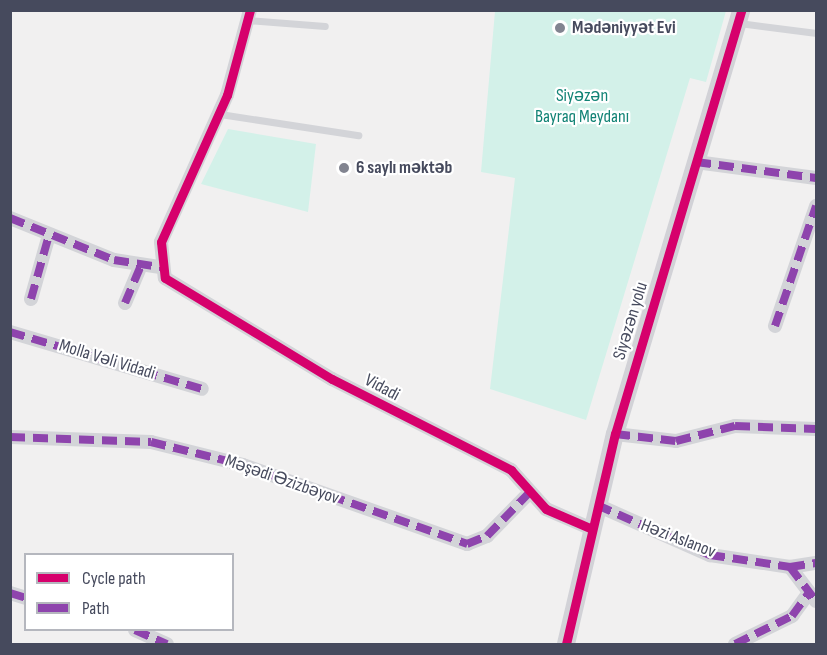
<!DOCTYPE html>
<html>
<head>
<meta charset="utf-8">
<style>
	body { margin:0 }
	#map { position:relative; width:827px; height:655px; overflow:hidden; background:#f1f0f0; font-family:"Sofia Sans Condensed",sans-serif }
	div>[style] { position:absolute }
	.green>* { inset:0; background:#d3f1e9 }
	.lane>* { height:7px; margin:-3.5px; padding:0 3.5px; transform-origin:3.5px; border-radius:3.5px; background:#d3d4d8 }
	.street>* { height:14px; margin:-7px; padding:0 7px; transform-origin:7px; border-radius:7px; background:#d3d4d8 }
	.secondary>* { height:18px; margin:-9px; padding:0 9px; transform-origin:9px; border-radius:9px; background:#d2d2d7 }
	.quiet>* { height:8px; margin-top:-4px; transform-origin:0; background:repeating-linear-gradient(90deg,#8e44ad 0 15px,transparent 0 23px) }
	.cycleway>* { height:9px; margin:-4.5px; padding:0 4.5px; transform-origin:4.5px; border-radius:4.5px; background:#d6006c }
	.dots>* { width:16px; height:16px; translate:-50% -50%; box-sizing:border-box; border:3px solid #fff; border-radius:50% }
	span { translate:-50% -50%; white-space:nowrap; text-align:center; line-height:1.15; -webkit-text-stroke:4.5px #fff; paint-order:stroke }
	.poi-label { font-size:18px; color:#464a5d; font-weight:700 }
	.left { translate:0 -50%; text-align:left }
	.park-label { font-size:18px; color:#128375 }
	.street-label { font-size:18px; color:#464a5d }
	.frame { position:absolute; inset:0; border:12px solid #464a5d; pointer-events:none }
	.legend { position:absolute; left:24px; top:553px; width:210px; height:78px; box-sizing:border-box; background:#fff; border:2px solid #b5b7be; margin:0; padding:8px 10px; list-style:none; font-size:18px; color:#464a5d }
	.legend li { display:flex; align-items:center; gap:12px; height:30px }
	.legend b { width:30px; border:2px solid #b5b7be }
</style>
</head>
<body>
<div id="map">
	<div class="green">
		<i style="clip-path:polygon(495px 11px,726px 11px,706px 82px,690px 78px,586px 420px,490px 389px,515px 178px,481px 172px)"></i>
		<i style="clip-path:polygon(228px 129px,316px 144px,308px 212px,201px 184px)"></i>
	</div>
	<div class="lane">
		<i style="left:247px;top:20px;width:78px;rotate:4.4deg"></i>
		<i style="left:739px;top:23px;width:78px;rotate:7.4deg"></i>
		<i style="left:220px;top:114px;width:140px;rotate:8.7deg"></i>
	</div>
	<div class="street">
		<i style="left:250px;top:10px;width:88px;rotate:105.1deg"></i>
		<i style="left:227px;top:95px;width:161px;rotate:114.2deg"></i>
		<i style="left:161px;top:242px;width:36px;rotate:84deg"></i>
		<i style="left:165px;top:278px;width:195px;rotate:31.2deg"></i>
		<i style="left:332px;top:379px;width:201px;rotate:26.9deg"></i>
		<i style="left:511px;top:470px;width:52px;rotate:48.1deg"></i>
		<i style="left:546px;top:509px;width:50px;rotate:23.5deg"></i>
		<i style="left:696px;top:162px;width:121px;rotate:7.6deg"></i>
		<i style="left:10px;top:218px;width:112px;rotate:22deg"></i>
		<i style="left:114px;top:260px;width:47px;rotate:8.7deg"></i>
		<i style="left:31px;top:299px;width:66px;rotate:-74.3deg"></i>
		<i style="left:125px;top:303px;width:39px;rotate:-67deg"></i>
		<i style="left:775px;top:326px;width:127px;rotate:-71.1deg"></i>
		<i style="left:10px;top:332px;width:200px;rotate:16.5deg"></i>
		<i style="left:615px;top:434px;width:61px;rotate:6.5deg"></i>
		<i style="left:676px;top:441px;width:61px;rotate:-14.3deg"></i>
		<i style="left:735px;top:426px;width:81px;rotate:2.1deg"></i>
		<i style="left:10px;top:437px;width:141px;rotate:2deg"></i>
		<i style="left:151px;top:442px;width:95px;rotate:14deg"></i>
		<i style="left:243px;top:465px;width:238px;rotate:19.4deg"></i>
		<i style="left:467px;top:544px;width:22px;rotate:-22deg"></i>
		<i style="left:487px;top:536px;width:59px;rotate:-45.7deg"></i>
		<i style="left:597px;top:505px;width:124px;rotate:23.9deg"></i>
		<i style="left:710px;top:555px;width:81px;rotate:8.5deg"></i>
		<i style="left:790px;top:567px;width:43px;rotate:52.6deg"></i>
		<i style="left:790px;top:567px;width:26px;rotate:-9deg"></i>
		<i style="left:10px;top:593px;width:17px;rotate:17deg"></i>
		<i style="left:135px;top:630px;width:35px;rotate:24deg"></i>
		<i style="left:735px;top:644px;width:64px;rotate:-26.2deg"></i>
		<i style="left:792px;top:616px;width:27px;rotate:-54deg"></i>
	</div>
	<div class="secondary">
		<i style="left:566px;top:644px;width:216px;rotate:-76.9deg"></i>
		<i style="left:615px;top:434px;width:442px;rotate:-73.4deg"></i>
	</div>
	<div class="quiet">
		<i style="left:696px;top:162px;width:121px;rotate:7.6deg"></i>
		<i style="left:10px;top:218px;width:112px;rotate:22deg"></i>
		<i style="left:114px;top:260px;width:47px;rotate:8.7deg"></i>
		<i style="left:31px;top:299px;width:66px;rotate:-74.3deg"></i>
		<i style="left:125px;top:303px;width:39px;rotate:-67deg"></i>
		<i style="left:775px;top:326px;width:127px;rotate:-71.1deg"></i>
		<i style="left:10px;top:332px;width:200px;rotate:16.5deg"></i>
		<i style="left:615px;top:434px;width:61px;rotate:6.5deg"></i>
		<i style="left:676px;top:441px;width:61px;rotate:-14.3deg"></i>
		<i style="left:735px;top:426px;width:81px;rotate:2.1deg"></i>
		<i style="left:10px;top:437px;width:141px;rotate:2deg"></i>
		<i style="left:151px;top:442px;width:95px;rotate:14deg"></i>
		<i style="left:243px;top:465px;width:238px;rotate:19.4deg"></i>
		<i style="left:467px;top:544px;width:22px;rotate:-22deg"></i>
		<i style="left:487px;top:536px;width:59px;rotate:-45.7deg"></i>
		<i style="left:597px;top:505px;width:124px;rotate:23.9deg"></i>
		<i style="left:710px;top:555px;width:81px;rotate:8.5deg"></i>
		<i style="left:790px;top:567px;width:43px;rotate:52.6deg"></i>
		<i style="left:790px;top:567px;width:26px;rotate:-9deg"></i>
		<i style="left:10px;top:593px;width:17px;rotate:17deg"></i>
		<i style="left:135px;top:630px;width:35px;rotate:24deg"></i>
		<i style="left:735px;top:644px;width:64px;rotate:-26.2deg"></i>
		<i style="left:792px;top:616px;width:27px;rotate:-54deg"></i>
	</div>
	<div class="cycleway">
		<i style="left:250px;top:10px;width:88px;rotate:105.1deg"></i>
		<i style="left:227px;top:95px;width:161px;rotate:114.2deg"></i>
		<i style="left:161px;top:242px;width:36px;rotate:84deg"></i>
		<i style="left:165px;top:278px;width:195px;rotate:31.2deg"></i>
		<i style="left:332px;top:379px;width:201px;rotate:26.9deg"></i>
		<i style="left:511px;top:470px;width:52px;rotate:48.1deg"></i>
		<i style="left:546px;top:509px;width:50px;rotate:23.5deg"></i>
		<i style="left:566px;top:644px;width:216px;rotate:-76.9deg"></i>
		<i style="left:615px;top:434px;width:442px;rotate:-73.4deg"></i>
	</div>
	<div class="dots">
		<i style="left:560px;top:28px;background:#828490"></i>
		<i style="left:344px;top:168px;background:#828490"></i>
	</div>
	<div class="poi-label">
		<span class="left" style="left:572px;top:28px">Mədəniyyət Evi</span>
		<span class="left" style="left:356px;top:168px">6 saylı məktəb</span>
	</div>
	<div class="park-label">
		<span style="left:582px;top:107px">Siyəzən<br>Bayraq Meydanı</span>
	</div>
	<div class="street-label">
		<span style="left:631px;top:321px;rotate:-73deg">Siyəzən yolu</span>
		<span style="left:107px;top:360px;rotate:17deg">Molla Vəli Vidadi</span>
		<span style="left:382px;top:388px;rotate:28deg">Vidadi</span>
		<span style="left:282px;top:480px;rotate:19deg">Məşədi Əzizbəyov</span>
		<span style="left:678px;top:539px;rotate:21deg">Həzi Aslanov</span>
	</div>
	<div class="frame"></div>
	<ul class="legend">
	<li><b style="height:8px;background:#d6006c"></b>Cycle path</li>
	<li><b style="height:8px;background:#8e44ad"></b>Path</li>
	</ul>
</div>
</body>
</html>
